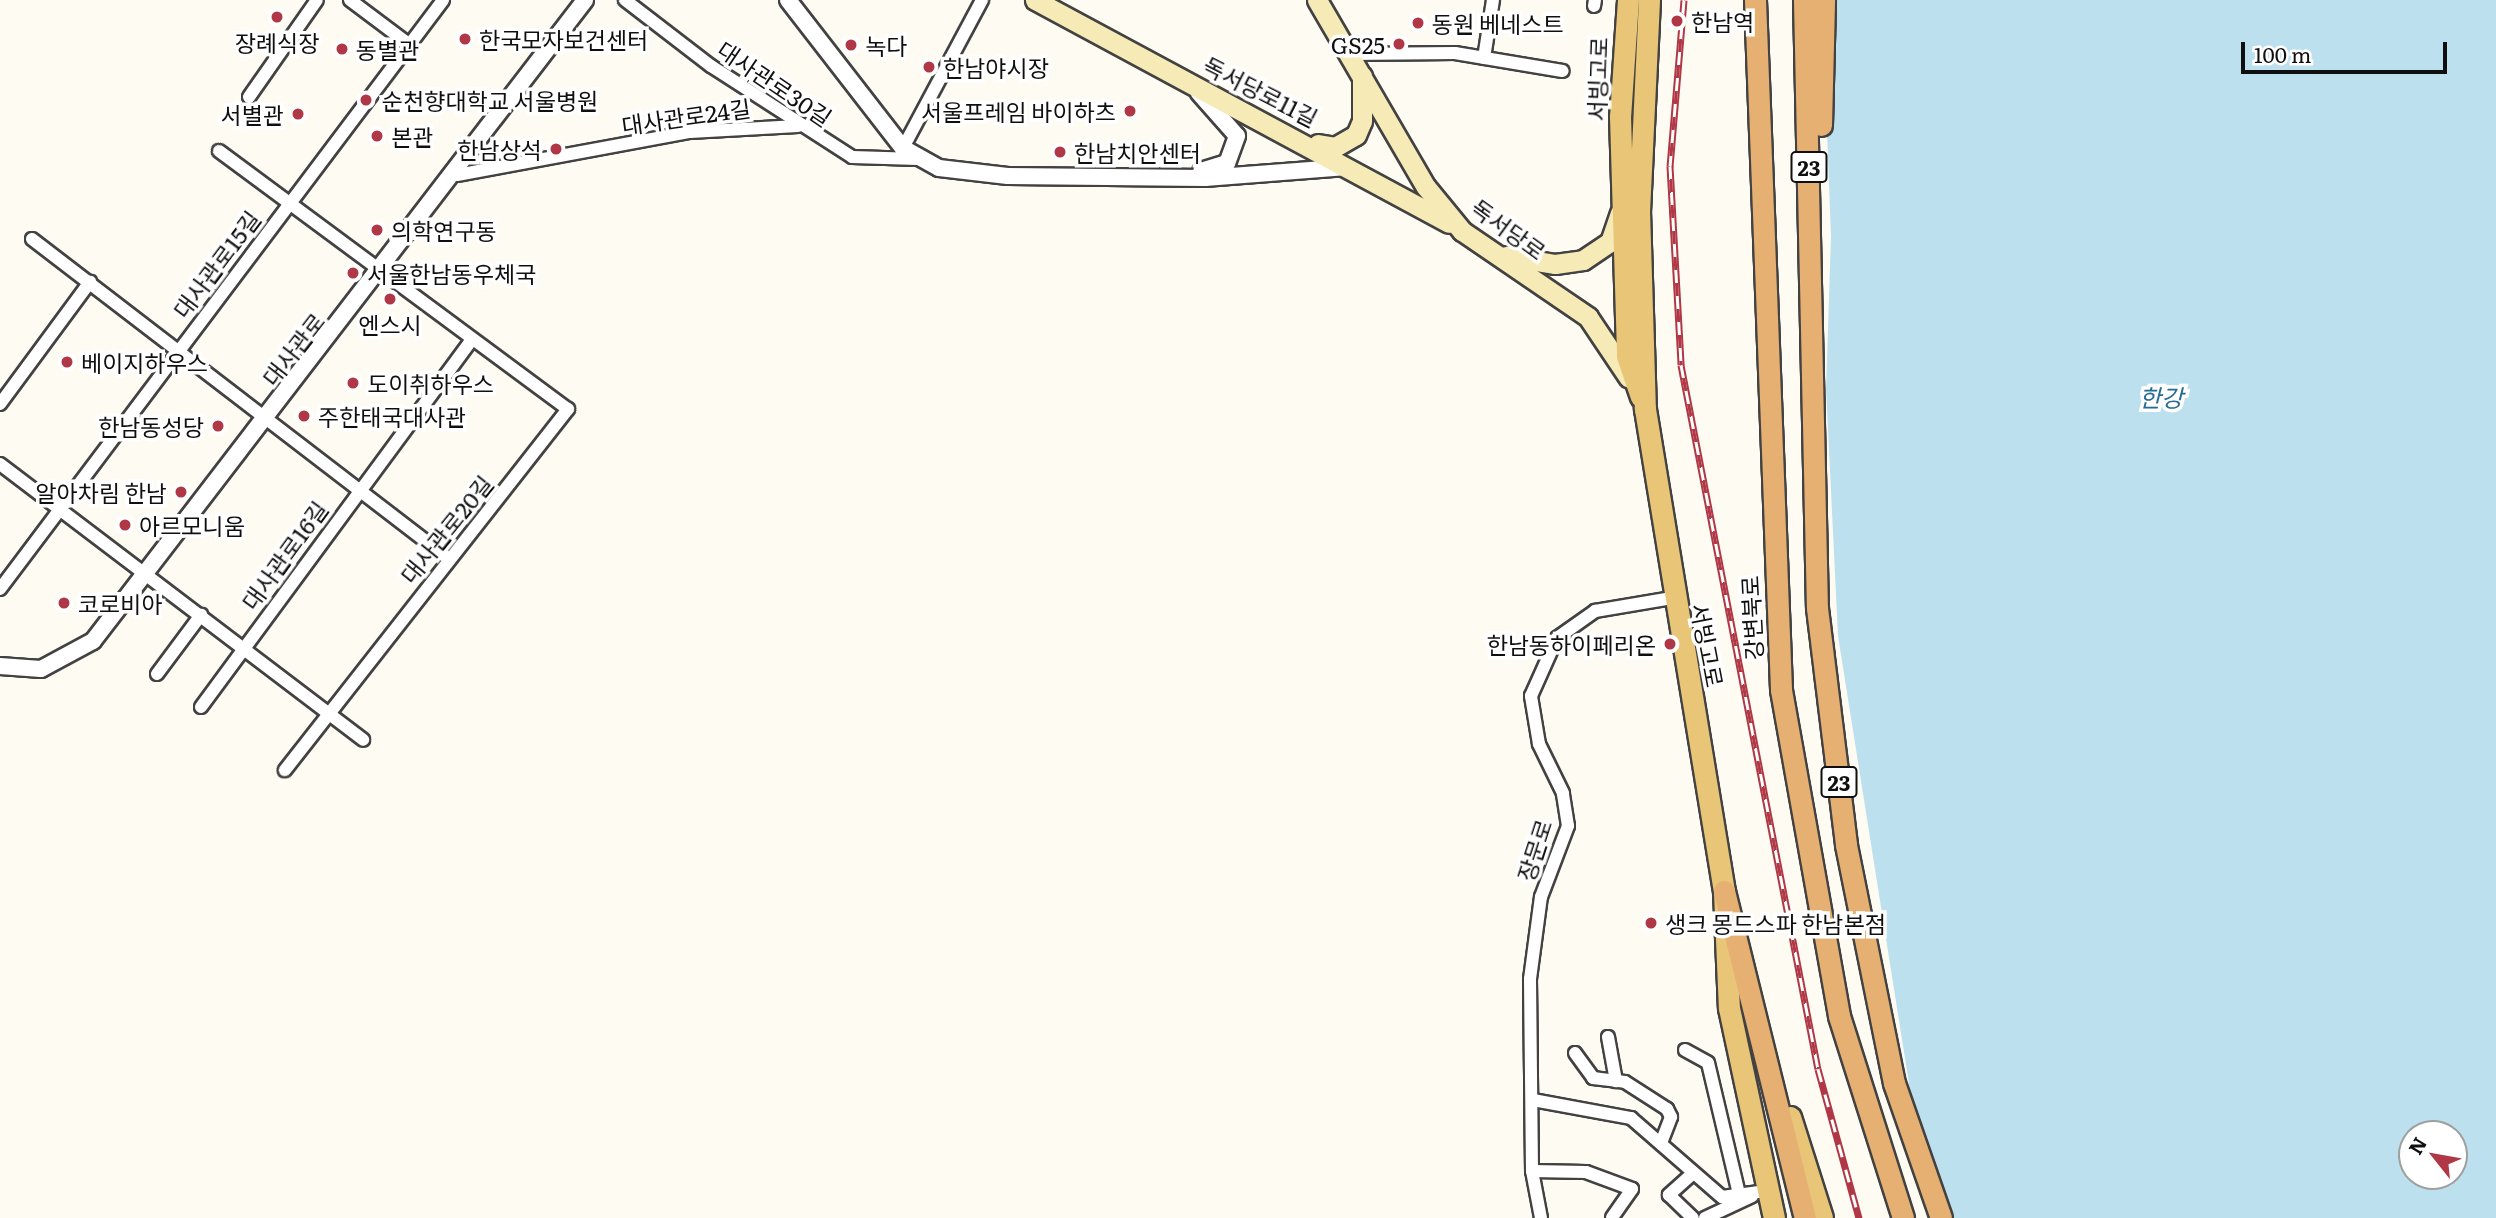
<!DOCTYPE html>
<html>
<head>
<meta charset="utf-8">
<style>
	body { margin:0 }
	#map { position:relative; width:2496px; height:1218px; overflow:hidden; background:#fefbf3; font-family:Literata,"Noto Sans KR",serif }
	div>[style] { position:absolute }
	.water>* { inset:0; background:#bde0ef }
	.roads { filter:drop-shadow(2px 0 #424242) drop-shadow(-2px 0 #424242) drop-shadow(0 2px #424242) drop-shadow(0 -2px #424242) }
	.minor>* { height:12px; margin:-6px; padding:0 6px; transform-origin:6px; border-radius:6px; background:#fff }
	.tertiary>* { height:16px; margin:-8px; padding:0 8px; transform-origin:8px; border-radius:8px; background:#fff }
	.secondary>* { height:19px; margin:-9.5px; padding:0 9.5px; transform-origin:9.5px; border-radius:9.5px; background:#f6eab6 }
	.primary>* { height:21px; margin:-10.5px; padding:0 10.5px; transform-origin:10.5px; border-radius:10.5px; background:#e9c578 }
	.trunk>* { height:21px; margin:-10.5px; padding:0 10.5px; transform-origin:10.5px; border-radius:10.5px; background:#e6b072 }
	.rail>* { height:7px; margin-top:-3.5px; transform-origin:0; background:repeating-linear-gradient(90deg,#fff 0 13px,#b03745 0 26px); box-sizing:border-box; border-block:2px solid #b03745 }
	.dots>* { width:19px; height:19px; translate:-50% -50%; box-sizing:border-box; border:4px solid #fff; border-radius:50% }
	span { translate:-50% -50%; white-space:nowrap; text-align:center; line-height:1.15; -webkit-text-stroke:7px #fff; paint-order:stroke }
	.shield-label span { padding:2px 5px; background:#fff; border:2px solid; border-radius:5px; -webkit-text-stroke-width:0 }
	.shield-label { font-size:21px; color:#0f0f0f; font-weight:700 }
	.poi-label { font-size:23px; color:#0f0f0f }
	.left { translate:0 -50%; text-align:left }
	.right { translate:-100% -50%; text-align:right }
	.street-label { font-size:23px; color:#0f0f0f }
	.water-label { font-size:24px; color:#266b93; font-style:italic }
	.north { position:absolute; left:2398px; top:1120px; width:70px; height:70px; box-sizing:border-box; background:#fff; border:2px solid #9f9f9f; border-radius:50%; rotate:301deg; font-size:19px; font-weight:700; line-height:28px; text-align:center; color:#0f0f0f }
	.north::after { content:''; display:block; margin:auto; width:24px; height:32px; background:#b03745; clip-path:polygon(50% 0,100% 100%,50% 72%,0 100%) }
	.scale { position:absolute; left:2241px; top:42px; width:206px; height:32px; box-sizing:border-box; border:4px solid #0f0f0f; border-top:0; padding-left:9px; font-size:21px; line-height:24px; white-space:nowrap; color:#0f0f0f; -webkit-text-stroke:5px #fff; paint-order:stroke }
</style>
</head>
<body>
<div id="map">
	<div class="water">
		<i style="clip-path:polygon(evenodd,1822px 0,2496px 0,2496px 1218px,1952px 1218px,1910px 1090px,1838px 636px,1826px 388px,1831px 236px,1822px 0,2412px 1134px,2454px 1134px,2454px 1176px,2412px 1176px,2412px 1134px)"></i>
	</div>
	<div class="roads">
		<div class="minor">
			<i style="left:350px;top:0;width:75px;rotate:36.9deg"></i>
			<i style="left:625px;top:0;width:108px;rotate:37.5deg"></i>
			<i style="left:711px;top:66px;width:168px;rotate:32.8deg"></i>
			<i style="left:852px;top:157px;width:66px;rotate:1.7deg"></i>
			<i style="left:1594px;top:6px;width:6px;rotate:-81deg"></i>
			<i style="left:1351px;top:54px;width:104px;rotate:-0.6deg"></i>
			<i style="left:1455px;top:53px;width:109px;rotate:9.5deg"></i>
			<i style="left:1484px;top:58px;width:59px;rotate:-81.2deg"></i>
			<i style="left:249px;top:97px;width:118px;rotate:-55deg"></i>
			<i style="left:903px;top:148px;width:168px;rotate:-61.9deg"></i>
			<i style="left:219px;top:151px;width:434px;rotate:36.5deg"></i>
			<i style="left:568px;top:409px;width:459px;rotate:128.1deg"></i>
			<i style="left:457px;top:175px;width:237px;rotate:-10.5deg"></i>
			<i style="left:690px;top:132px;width:108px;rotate:-3.2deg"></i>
			<i style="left:32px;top:239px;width:526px;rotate:37.5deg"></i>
			<i style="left:0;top:404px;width:152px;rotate:-53.6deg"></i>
			<i style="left:0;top:464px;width:456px;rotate:37.2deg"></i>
			<i style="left:0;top:589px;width:737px;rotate:-53.05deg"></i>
			<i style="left:157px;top:674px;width:74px;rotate:-53.3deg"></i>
			<i style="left:201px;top:707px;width:457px;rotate:-53.6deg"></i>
			<i style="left:1608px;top:1037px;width:45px;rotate:79.7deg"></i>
			<i style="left:1685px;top:1050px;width:26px;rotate:29deg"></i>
			<i style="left:1708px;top:1063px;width:135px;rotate:76.7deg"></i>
			<i style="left:1575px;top:1053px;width:31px;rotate:54deg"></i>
			<i style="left:1593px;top:1078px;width:32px;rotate:7deg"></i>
			<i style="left:1625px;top:1082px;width:50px;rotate:32.7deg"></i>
			<i style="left:1667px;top:1109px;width:9px;rotate:63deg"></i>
			<i style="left:1671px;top:1117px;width:28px;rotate:111deg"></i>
			<i style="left:1533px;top:1100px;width:100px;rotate:10.4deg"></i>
			<i style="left:1631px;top:1118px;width:121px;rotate:41deg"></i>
			<i style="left:1722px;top:1197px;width:43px;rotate:-7.9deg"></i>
			<i style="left:1532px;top:1171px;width:54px;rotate:1.1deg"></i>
			<i style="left:1586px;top:1172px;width:49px;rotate:20.3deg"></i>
			<i style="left:1632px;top:1189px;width:35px;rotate:125deg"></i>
			<i style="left:1691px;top:1175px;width:30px;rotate:138deg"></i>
			<i style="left:1669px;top:1195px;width:33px;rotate:44deg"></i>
			<i style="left:1541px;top:1218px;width:48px;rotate:-100.8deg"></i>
			<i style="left:1532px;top:1171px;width:192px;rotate:-90.6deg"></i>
			<i style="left:1530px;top:979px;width:83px;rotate:-82.4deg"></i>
			<i style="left:1541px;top:897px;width:76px;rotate:-69.2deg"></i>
			<i style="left:1568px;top:826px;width:33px;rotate:-99deg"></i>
			<i style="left:1563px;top:793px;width:55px;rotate:-116.1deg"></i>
			<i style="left:1539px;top:744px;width:49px;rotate:-99.5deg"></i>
			<i style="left:1531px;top:696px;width:64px;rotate:-65.9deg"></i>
			<i style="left:1557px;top:638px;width:47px;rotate:-35.4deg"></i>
			<i style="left:1595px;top:611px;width:78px;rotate:-9.6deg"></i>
			<i style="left:1705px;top:1218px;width:52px;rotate:-25.1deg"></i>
		</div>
		<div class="tertiary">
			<i style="left:788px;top:0;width:187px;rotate:52.2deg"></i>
			<i style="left:903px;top:148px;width:41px;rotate:29.1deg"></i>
			<i style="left:939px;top:168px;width:69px;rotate:6.6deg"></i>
			<i style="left:1008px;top:176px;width:197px;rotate:0.6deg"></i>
			<i style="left:1205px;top:178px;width:142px;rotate:-4.4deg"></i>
			<i style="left:1199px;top:93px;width:57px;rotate:48.5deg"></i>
			<i style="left:1237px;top:136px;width:29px;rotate:110deg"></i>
			<i style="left:1227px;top:163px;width:27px;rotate:163deg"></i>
			<i style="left:0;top:666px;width:41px;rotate:4.2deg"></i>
			<i style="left:41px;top:669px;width:59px;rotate:-28.3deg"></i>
			<i style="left:93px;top:641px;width:808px;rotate:-52.49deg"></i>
		</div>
		<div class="secondary">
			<i style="left:1035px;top:0;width:470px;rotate:28.3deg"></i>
			<i style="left:1317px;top:0;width:216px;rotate:59.8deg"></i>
			<i style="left:1426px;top:187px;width:57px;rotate:50.7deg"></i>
			<i style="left:1462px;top:231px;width:153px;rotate:34.3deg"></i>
			<i style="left:1588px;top:317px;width:73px;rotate:56.1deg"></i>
			<i style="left:1318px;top:144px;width:17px;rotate:10deg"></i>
			<i style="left:1335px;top:147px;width:24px;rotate:-30deg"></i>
			<i style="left:1356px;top:135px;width:15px;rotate:-67deg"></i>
			<i style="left:1362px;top:121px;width:45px;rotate:-90deg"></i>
			<i style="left:1506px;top:256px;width:50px;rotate:9.3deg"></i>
			<i style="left:1555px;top:264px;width:28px;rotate:-8deg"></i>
			<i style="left:1583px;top:260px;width:32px;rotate:-34deg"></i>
			<i style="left:1610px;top:242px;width:31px;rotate:-71deg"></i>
		</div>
		<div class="primary">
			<i style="left:1628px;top:0;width:116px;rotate:93.9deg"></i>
			<i style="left:1620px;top:116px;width:240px;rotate:88.3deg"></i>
			<i style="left:1627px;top:356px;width:43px;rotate:71.1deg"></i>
			<i style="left:1649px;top:0;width:210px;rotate:92.7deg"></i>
			<i style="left:1639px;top:210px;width:199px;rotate:88.3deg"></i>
			<i style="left:1645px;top:409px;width:488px;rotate:80.7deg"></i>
			<i style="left:1724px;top:891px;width:117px;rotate:87.6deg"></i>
			<i style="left:1729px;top:1008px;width:215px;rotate:77.9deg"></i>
			<i style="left:1790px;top:1117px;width:106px;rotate:72.4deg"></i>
		</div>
		<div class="trunk">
			<i style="left:1755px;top:0;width:690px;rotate:87.84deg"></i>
			<i style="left:1781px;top:690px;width:331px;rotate:79.9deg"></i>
			<i style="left:1839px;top:1016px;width:212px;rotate:72.4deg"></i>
			<i style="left:1804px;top:0;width:608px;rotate:88.78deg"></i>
			<i style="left:1817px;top:608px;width:239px;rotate:83deg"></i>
			<i style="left:1846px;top:845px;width:243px;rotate:78.6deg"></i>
			<i style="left:1894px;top:1083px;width:143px;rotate:70.8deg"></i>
			<i style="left:1821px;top:125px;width:125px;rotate:-88.6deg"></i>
			<i style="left:1724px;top:891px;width:337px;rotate:76.1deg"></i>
		</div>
	</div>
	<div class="rail">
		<i style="left:1684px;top:0;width:167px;rotate:94.8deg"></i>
		<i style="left:1670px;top:166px;width:199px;rotate:86.8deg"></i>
		<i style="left:1681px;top:365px;width:717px;rotate:78.99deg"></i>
		<i style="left:1818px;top:1069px;width:155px;rotate:74.6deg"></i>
	</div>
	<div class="dots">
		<i style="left:277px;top:17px;background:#b03745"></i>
		<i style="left:1677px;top:21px;background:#b03745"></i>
		<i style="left:1418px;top:23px;background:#b03745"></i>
		<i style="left:465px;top:39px;background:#b03745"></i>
		<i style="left:1399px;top:44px;background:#b03745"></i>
		<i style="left:851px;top:45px;background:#b03745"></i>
		<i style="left:342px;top:49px;background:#b03745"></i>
		<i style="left:929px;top:67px;background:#b03745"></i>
		<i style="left:366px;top:100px;background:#b03745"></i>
		<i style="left:1130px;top:111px;background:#b03745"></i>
		<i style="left:298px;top:114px;background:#b03745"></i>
		<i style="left:377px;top:136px;background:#b03745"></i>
		<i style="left:556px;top:149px;background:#b03745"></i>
		<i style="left:1060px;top:152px;background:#b03745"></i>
		<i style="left:377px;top:230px;background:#b03745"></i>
		<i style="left:353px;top:273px;background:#b03745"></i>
		<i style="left:390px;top:299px;background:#b03745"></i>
		<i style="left:67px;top:362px;background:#b03745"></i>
		<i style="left:353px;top:383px;background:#b03745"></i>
		<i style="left:304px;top:416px;background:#b03745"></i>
		<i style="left:218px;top:426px;background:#b03745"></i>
		<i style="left:181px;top:492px;background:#b03745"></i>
		<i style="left:125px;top:525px;background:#b03745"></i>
		<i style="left:64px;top:603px;background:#b03745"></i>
		<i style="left:1670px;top:644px;background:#b03745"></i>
		<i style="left:1651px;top:923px;background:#b03745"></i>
	</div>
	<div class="shield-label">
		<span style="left:1809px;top:167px">23</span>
		<span style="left:1839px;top:782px">23</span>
	</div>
	<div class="poi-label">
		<span class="left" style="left:1691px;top:21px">한남역</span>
		<span class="left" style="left:1432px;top:23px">동원 베네스트</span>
		<span class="left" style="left:479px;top:39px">한국모자보건센터</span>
		<span style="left:277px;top:42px">장례식장</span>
		<span class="right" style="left:1385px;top:44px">GS25</span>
		<span class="left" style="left:865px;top:45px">녹다</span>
		<span class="left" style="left:356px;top:49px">동별관</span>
		<span class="left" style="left:943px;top:67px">한남야시장</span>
		<span class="left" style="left:382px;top:100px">순천향대학교 서울병원</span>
		<span class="right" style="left:1116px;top:111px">서울프레임 바이하츠</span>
		<span class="right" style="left:284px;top:114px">서별관</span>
		<span class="left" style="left:391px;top:136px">본관</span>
		<span class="right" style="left:542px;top:149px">한남상석</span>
		<span class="left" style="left:1074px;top:152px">한남치안센터</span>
		<span class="left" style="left:391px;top:230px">의학연구동</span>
		<span class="left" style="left:367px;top:273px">서울한남동우체국</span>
		<span style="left:390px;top:324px">엔스시</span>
		<span class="left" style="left:81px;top:362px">베이지하우스</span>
		<span class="left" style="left:367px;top:383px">도이취하우스</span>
		<span class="left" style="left:318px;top:416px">주한태국대사관</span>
		<span class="right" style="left:204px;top:426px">한남동성당</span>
		<span class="right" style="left:167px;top:492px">알아차림 한남</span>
		<span class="left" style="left:139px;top:525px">아르모니움</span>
		<span class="left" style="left:78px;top:603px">코로비아</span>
		<span class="right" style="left:1656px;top:644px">한남동하이페리온</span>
		<span class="left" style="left:1665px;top:923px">생크 몽드스파 한남본점</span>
	</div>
	<div class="street-label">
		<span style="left:1597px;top:79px;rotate:-88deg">서빙고로</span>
		<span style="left:775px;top:83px;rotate:34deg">대사관로30길</span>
		<span style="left:1261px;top:91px;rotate:27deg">독서당로11길</span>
		<span style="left:686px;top:116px;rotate:-8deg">대사관로24길</span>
		<span style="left:1509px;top:229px;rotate:36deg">독서당로</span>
		<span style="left:216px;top:264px;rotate:-53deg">대사관로15길</span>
		<span style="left:293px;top:349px;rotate:-52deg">대사관로</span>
		<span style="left:446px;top:529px;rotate:-51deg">대사관로20길</span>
		<span style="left:284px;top:555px;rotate:-54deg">대사관로16길</span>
		<span style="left:1751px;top:618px;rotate:-93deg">강변북로</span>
		<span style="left:1708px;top:645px;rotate:79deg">서빙고로</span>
		<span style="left:1534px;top:850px;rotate:-72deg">장문로</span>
	</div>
	<div class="water-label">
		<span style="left:2161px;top:397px">한강</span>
	</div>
	<div class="north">N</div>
	<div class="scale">100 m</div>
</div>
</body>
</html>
